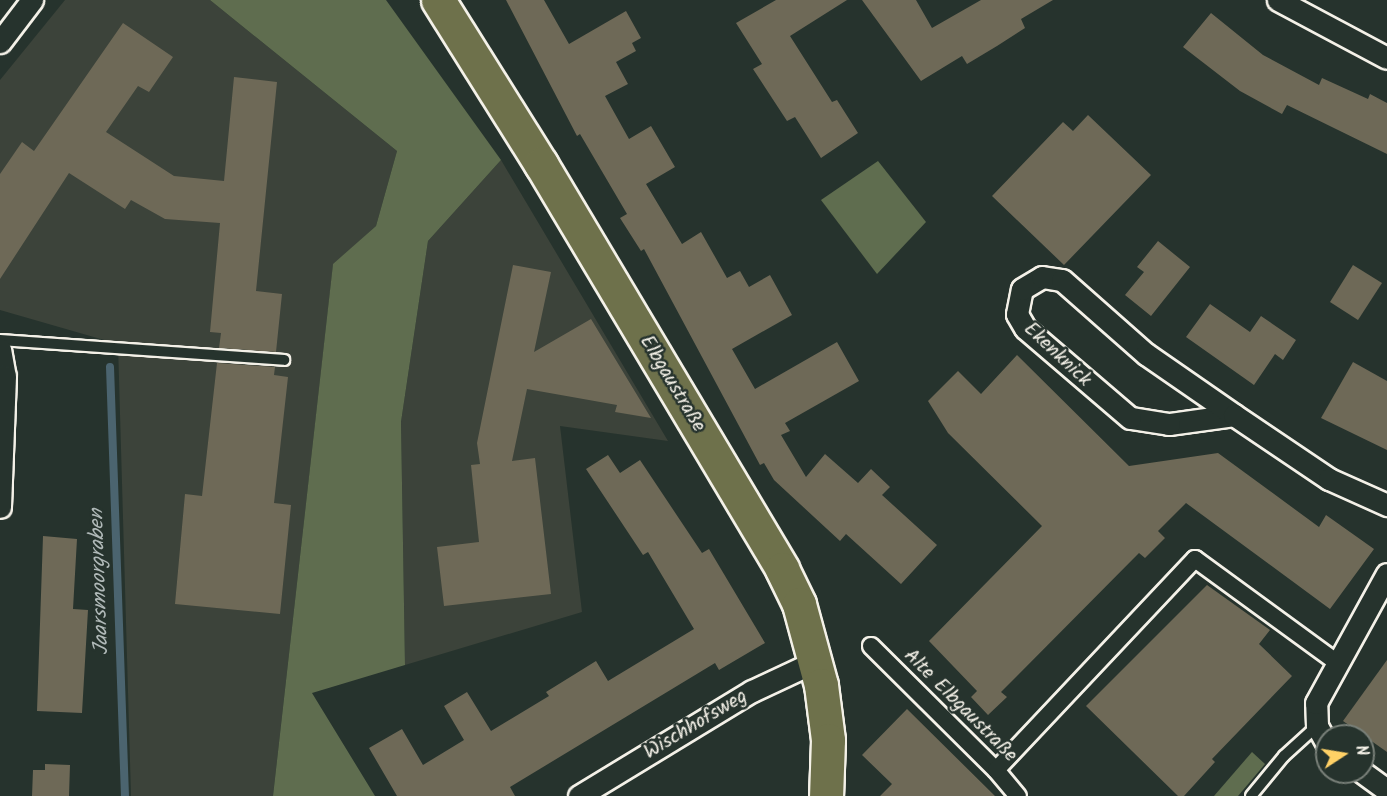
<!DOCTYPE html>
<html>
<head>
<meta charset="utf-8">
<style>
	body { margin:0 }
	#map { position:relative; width:1387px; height:796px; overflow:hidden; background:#26332d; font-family:Kalam,sans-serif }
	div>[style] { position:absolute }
	.built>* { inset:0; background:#3c433a }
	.green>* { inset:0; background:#5f6d4f }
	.stream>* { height:8px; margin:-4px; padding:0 4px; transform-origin:4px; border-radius:4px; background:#4b646f }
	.building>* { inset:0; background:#6e6957 }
	.roads { filter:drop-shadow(2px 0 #f4f1e8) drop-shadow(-2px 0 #f4f1e8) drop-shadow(0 2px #f4f1e8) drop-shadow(0 -2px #f4f1e8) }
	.service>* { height:10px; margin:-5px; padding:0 5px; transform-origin:5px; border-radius:5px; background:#26332d }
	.pedestrian>* { height:16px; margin:-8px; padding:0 8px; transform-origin:8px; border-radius:8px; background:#26332d }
	.minor>* { height:21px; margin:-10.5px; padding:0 10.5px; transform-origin:10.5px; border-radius:10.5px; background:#26332d }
	.primary>* { height:33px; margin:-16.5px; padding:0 16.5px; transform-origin:16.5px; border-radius:16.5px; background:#6e714b }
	span { translate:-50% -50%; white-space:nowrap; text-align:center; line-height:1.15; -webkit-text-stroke:5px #26332d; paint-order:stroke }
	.street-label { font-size:20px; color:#f4f1e8 }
	.water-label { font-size:21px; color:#b0b9b8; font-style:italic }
	.north { position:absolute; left:1315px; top:724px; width:60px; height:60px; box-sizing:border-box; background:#26332d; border:2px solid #787f78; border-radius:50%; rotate:78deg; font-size:16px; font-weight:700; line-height:24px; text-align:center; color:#f4f1e8 }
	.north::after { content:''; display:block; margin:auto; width:21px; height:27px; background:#ffd166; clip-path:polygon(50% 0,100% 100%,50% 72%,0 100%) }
</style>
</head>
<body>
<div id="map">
	<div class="built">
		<i style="clip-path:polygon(65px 0,210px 0,397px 151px,376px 226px,333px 265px,273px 796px,131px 796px,118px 344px,0 310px,0 80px)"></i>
		<i style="clip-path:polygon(501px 160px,668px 441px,560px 426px,582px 612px,405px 665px,401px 422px,428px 241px)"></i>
	</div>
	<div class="green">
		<i style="clip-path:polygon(210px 0,386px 0,501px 160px,428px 241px,401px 422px,405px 665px,312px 693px,375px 796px,273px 796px,333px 264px,376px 226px,397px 151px)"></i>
		<i style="clip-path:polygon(878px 161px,926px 222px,877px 274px,821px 200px)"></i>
		<i style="clip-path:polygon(1252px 752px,1265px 764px,1238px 796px,1214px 796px)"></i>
	</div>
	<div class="stream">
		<i style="left:110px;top:367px;width:429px;rotate:88deg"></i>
	</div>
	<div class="building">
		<i style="clip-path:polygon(506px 0,544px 0,569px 44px,626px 11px,641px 38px,632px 43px,636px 51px,616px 62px,628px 84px,605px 96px,629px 139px,651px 126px,675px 167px,646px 184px,682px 244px,701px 232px,727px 278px,740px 271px,749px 287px,770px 275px,792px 315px,732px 349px,755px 389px,837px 342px,859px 381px,785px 423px,790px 431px,781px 435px,806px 477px,825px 454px,858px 483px,871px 469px,890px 487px,882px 495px,937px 545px,901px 584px,846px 534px,840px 541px,774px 480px,764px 463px,760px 465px,644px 249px,641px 251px,620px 218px,627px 214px,580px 134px,577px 136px)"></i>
		<i style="clip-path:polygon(776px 0,847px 0,790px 36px,832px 102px,837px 100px,858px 133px,821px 158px,795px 117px,787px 121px,753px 69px,762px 64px,736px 23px)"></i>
		<i style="clip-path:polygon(862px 0,916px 0,932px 28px,981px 0,1053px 0,1021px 19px,1025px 28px,997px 46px,967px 64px,962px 56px,921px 81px)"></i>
		<i style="clip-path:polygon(1211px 13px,1263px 55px,1319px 85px,1322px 78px,1368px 99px,1370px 94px,1387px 103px,1387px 154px,1287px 105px,1282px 114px,1240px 91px,1183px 47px)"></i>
		<i style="clip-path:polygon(123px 23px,173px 57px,149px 92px,138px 86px,106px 132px,174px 176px,224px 181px,234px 77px,277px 82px,256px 291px,282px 294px,276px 352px,219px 348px,221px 333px,210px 332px,220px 223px,165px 219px,131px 200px,125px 209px,69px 173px,0 279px,0 174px,22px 142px,34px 151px)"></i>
		<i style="clip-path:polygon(1088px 115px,1151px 175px,1064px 265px,992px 196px,1063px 122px,1073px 131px)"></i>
		<i style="clip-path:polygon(1158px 241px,1190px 267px,1151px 316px,1125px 295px,1144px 272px,1137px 267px)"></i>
		<i style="clip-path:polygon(513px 265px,551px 272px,534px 352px,591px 319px,651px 418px,615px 412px,617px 405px,527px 389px,512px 461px,535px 458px,551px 594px,444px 606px,437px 547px,479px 542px,471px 465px,480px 464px,477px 443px)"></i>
		<i style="clip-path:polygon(1353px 265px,1382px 283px,1358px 320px,1330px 302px)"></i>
		<i style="clip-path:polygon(1210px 304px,1250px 332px,1261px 316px,1296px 340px,1283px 360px,1275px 354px,1254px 385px,1186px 337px)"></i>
		<i style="clip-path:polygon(1017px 355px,1129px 466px,1218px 453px,1319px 527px,1326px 515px,1374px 549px,1330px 609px,1186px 503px,1158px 531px,1165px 538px,1145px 558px,1139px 553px,1001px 692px,1007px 697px,988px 715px,971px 697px,977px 691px,929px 641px,1042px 526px,948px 433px,928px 401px,958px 371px,981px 394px)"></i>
		<i style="clip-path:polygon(1353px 362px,1387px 381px,1387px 450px,1321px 418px)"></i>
		<i style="clip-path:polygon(217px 363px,275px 367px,274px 375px,288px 377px,274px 503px,291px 505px,280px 614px,175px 604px,185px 494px,202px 496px)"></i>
		<i style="clip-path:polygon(608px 455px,620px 473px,640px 460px,702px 553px,709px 549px,765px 643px,719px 670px,715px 663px,510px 787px,515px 796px,397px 796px,369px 748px,402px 729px,423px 765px,464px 740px,444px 706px,467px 692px,491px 731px,549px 696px,546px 692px,596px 661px,608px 681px,694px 629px,648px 552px,643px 555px,586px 469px)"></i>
		<i style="clip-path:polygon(43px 536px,77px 539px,73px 609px,88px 610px,82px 713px,37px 711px)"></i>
		<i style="clip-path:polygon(1207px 585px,1270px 630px,1259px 644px,1292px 676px,1212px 759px,1215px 762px,1184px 796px,1178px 796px,1086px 706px)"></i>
		<i style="clip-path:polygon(1387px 660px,1387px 752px,1343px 721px)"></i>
		<i style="clip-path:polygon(907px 709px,995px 796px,880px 796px,892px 784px,862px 755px)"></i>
		<i style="clip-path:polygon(45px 764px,70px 765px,69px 796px,32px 796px,33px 770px,45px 770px)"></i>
	</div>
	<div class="roads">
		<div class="service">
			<i style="left:0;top:340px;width:285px;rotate:4deg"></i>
			<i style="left:1251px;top:796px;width:52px;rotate:-50.5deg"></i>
			<i style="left:1284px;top:756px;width:45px;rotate:-42.3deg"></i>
		</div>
		<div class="pedestrian">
			<i style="left:871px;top:646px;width:176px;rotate:44.8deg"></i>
			<i style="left:996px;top:770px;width:34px;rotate:50deg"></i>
			<i style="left:996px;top:770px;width:290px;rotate:-46.7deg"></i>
			<i style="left:1195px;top:559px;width:175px;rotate:36.1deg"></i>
		</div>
		<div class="minor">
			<i style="left:1278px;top:0;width:123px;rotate:28deg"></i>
			<i style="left:0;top:42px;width:53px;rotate:-52.7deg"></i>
			<i style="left:0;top:349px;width:27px;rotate:80deg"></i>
			<i style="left:5px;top:376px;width:131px;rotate:92.2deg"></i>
			<i style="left:1234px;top:415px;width:66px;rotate:172.1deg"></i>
			<i style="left:1169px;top:424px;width:39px;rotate:-171deg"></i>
			<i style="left:1130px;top:418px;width:138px;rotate:-139.4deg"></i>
			<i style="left:1025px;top:328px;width:16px;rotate:-120deg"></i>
			<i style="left:1017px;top:314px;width:25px;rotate:-79deg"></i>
			<i style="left:1022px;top:289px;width:23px;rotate:-31deg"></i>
			<i style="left:1042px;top:277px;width:20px;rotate:9deg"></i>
			<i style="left:1062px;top:280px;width:112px;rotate:41.4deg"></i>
			<i style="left:1146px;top:354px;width:107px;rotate:34.7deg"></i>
			<i style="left:1234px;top:415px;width:115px;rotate:34deg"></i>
			<i style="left:1329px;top:479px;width:64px;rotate:24.1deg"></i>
			<i style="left:1327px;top:744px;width:21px;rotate:-119deg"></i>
			<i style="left:1317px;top:726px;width:23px;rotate:-92deg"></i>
			<i style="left:1316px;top:703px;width:147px;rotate:-61.2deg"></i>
			<i style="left:1362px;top:772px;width:31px;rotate:36deg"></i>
			<i style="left:579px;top:796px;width:202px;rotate:-31.3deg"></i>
			<i style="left:752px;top:691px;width:71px;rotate:-25.1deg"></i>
		</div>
		<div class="primary">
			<i style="left:438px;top:0;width:194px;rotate:57.9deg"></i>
			<i style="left:541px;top:164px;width:471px;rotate:59.2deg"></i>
			<i style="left:782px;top:569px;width:39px;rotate:64deg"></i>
			<i style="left:799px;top:604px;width:84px;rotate:74.8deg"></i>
			<i style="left:821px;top:685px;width:55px;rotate:82.7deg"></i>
			<i style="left:828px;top:740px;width:56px;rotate:92deg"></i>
		</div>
	</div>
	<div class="street-label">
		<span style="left:1057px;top:355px;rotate:43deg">Ekenknick</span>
		<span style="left:672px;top:384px;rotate:59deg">Elbgaustraße</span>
		<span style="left:960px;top:706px;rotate:45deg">Alte Elbgaustraße</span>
		<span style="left:696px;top:725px;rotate:-31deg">Wischhofsweg</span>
	</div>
	<div class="water-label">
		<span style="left:100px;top:582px;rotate:-92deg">Jaarsmoorgraben</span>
	</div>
	<div class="north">N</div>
</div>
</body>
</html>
